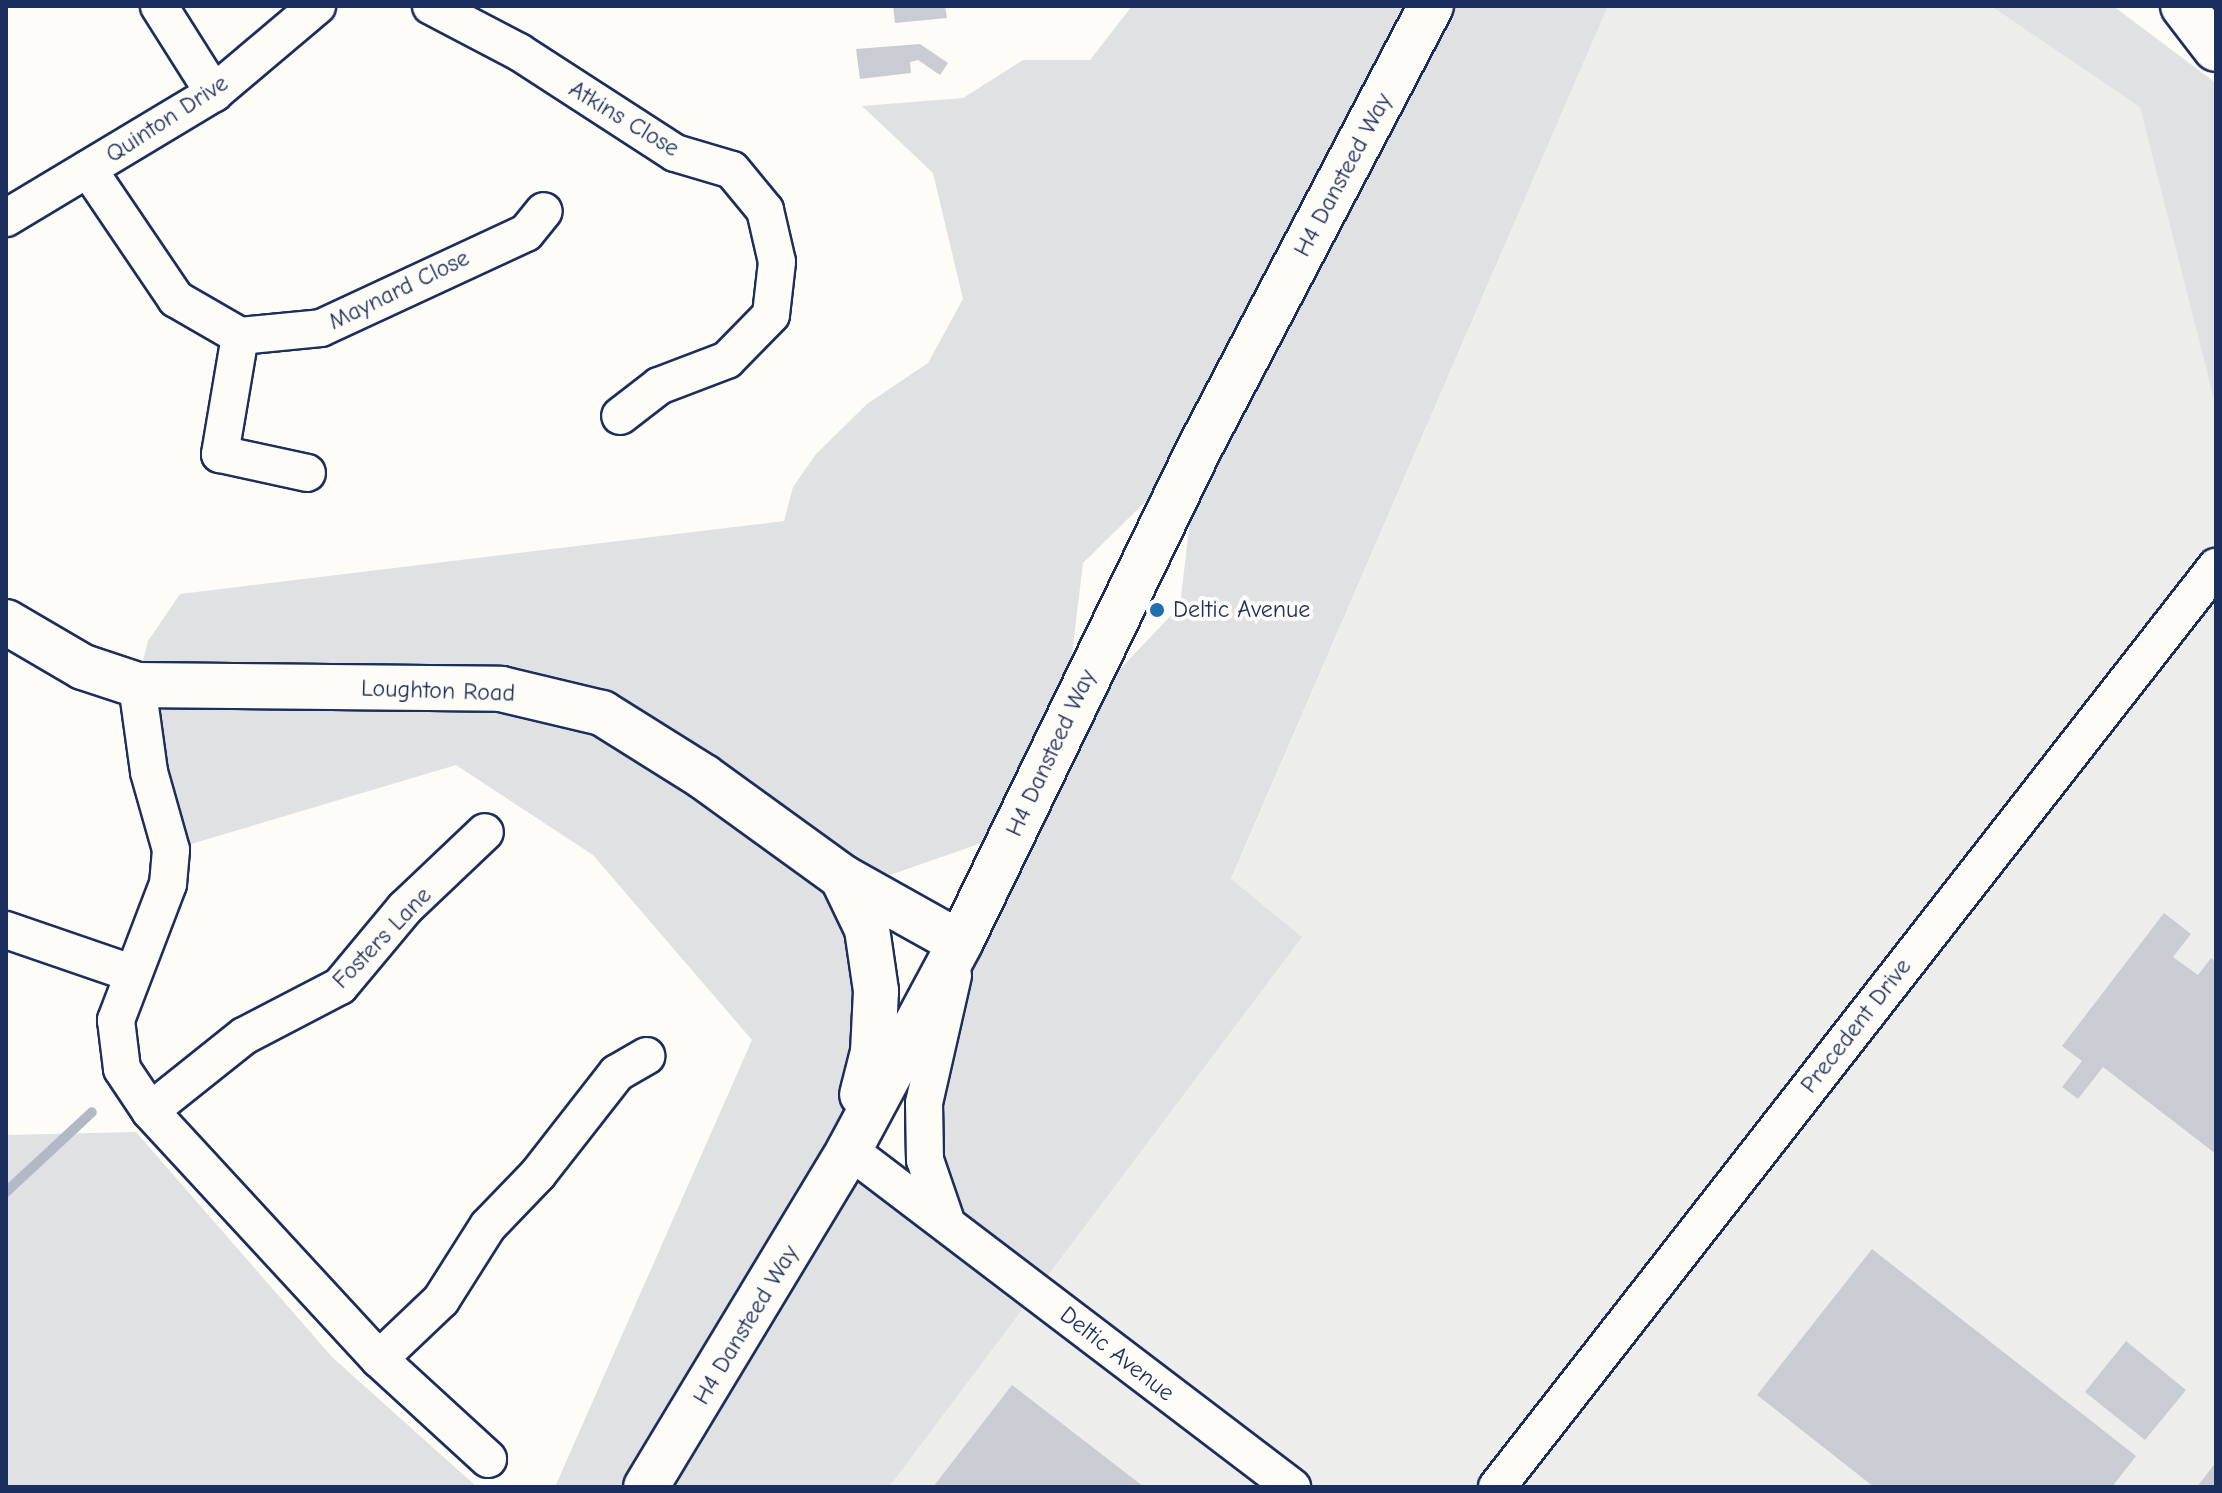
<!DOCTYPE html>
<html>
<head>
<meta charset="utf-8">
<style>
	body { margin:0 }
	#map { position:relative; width:2222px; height:1493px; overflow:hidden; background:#fdfcf7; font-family:"Comic Neue",sans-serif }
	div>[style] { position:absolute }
	.built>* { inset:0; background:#edeeec }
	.green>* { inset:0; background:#e0e1e3 }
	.stream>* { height:10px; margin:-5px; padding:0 5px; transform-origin:5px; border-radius:5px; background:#b3b8c5 }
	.building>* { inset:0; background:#c9ccd3 }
	.roads { filter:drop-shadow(2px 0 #1b2f5e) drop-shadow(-2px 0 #1b2f5e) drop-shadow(0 2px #1b2f5e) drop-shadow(0 -2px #1b2f5e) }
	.street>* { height:36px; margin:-18px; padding:0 18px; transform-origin:18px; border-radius:18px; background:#fdfcf7 }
	.secondary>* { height:44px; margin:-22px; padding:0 22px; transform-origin:22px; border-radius:22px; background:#fdfcf7 }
	.dots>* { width:22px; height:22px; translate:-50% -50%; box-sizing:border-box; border:4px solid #fdfcf7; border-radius:50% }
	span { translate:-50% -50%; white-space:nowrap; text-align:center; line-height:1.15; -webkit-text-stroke:8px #fdfcf7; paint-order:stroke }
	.street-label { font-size:24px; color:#1b2f5e }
	.poi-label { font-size:24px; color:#1b2f5e }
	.left { translate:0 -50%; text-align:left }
	.frame { position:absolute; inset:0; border:8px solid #1b2f5e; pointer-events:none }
</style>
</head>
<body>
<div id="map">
	<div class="built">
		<i style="clip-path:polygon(1608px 6px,1991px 6px,2140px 106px,2216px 408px,2216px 1487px,889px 1487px,1301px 937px,1231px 880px)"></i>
	</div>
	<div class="green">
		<i style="clip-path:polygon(evenodd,1132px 6px,1608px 6px,1231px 879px,1302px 937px,889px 1487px,646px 1487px,849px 1150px,943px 1217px,924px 1103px,1013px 832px,890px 875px,696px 789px,832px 901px,850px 924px,866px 1039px,840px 1122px,687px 1389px,622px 1487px,555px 1487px,752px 1040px,593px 855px,456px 765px,171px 850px,137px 685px,148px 641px,180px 594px,784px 521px,793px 487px,816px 454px,867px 404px,928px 363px,963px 299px,933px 173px,862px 106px,963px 98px,1023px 60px,1090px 60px,1132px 6px,1198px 450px,1180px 606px,1063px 729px,1083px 563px,1198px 450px)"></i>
		<i style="clip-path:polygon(1991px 6px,2113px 6px,2216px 83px,2216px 408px,2140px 107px)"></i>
		<i style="clip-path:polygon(136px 1132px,332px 1357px,477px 1487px,6px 1487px,6px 1135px)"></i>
	</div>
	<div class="stream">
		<i style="left:6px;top:1192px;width:117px;rotate:-42.9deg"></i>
	</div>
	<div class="building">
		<i style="clip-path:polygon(893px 6px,945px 6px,947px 18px,895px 23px)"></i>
		<i style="clip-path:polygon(920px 44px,948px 63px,940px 75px,918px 60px,910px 62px,911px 73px,860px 79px,856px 49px)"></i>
		<i style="clip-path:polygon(2164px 913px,2191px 934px,2173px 957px,2198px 975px,2211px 958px,2216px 962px,2216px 1154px,2103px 1067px,2078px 1099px,2062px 1087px,2082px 1061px,2062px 1046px)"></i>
		<i style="clip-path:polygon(1872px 1249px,2136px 1456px,2112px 1487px,1874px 1487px,1757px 1395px)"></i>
		<i style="clip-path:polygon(2126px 1341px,2186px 1390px,2145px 1440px,2085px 1392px)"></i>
		<i style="clip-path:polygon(1012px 1385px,1144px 1487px,933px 1487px)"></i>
		<i style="clip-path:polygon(2216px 1462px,2216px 1487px,2197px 1487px)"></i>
	</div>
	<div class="roads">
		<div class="street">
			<i style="left:159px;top:6px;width:103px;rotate:57.7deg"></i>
			<i style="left:431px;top:6px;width:99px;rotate:27.6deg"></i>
			<i style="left:519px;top:52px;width:186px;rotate:32.9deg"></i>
			<i style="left:675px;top:153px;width:59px;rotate:16.6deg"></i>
			<i style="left:732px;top:170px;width:52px;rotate:50.5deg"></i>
			<i style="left:765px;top:210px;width:53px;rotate:77deg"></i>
			<i style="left:777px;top:262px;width:53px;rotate:96.5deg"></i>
			<i style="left:771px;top:315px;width:63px;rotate:134.4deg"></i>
			<i style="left:727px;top:360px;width:73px;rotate:159.1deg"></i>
			<i style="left:659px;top:386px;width:49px;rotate:142.4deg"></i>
			<i style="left:88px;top:169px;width:157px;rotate:55.9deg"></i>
			<i style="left:176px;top:299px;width:74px;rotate:30deg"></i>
			<i style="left:240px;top:336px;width:81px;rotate:-5.6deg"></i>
			<i style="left:321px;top:328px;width:226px;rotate:-24.9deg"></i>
			<i style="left:526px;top:233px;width:28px;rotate:-51deg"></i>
			<i style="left:6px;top:218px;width:243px;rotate:-31deg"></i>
			<i style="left:214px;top:93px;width:135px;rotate:-40.2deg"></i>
			<i style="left:240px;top:336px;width:120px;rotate:99.6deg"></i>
			<i style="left:220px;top:454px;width:89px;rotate:12.3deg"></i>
			<i style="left:137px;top:685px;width:88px;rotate:82.1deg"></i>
			<i style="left:149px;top:772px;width:81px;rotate:74.2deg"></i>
			<i style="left:171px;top:850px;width:34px;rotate:95deg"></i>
			<i style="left:168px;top:884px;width:146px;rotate:110.9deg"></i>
			<i style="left:116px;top:1020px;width:49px;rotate:83deg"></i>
			<i style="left:122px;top:1069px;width:50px;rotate:56.3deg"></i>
			<i style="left:150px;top:1111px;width:338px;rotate:47.3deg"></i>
			<i style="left:379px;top:1359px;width:148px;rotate:42.5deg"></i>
			<i style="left:6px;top:930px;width:132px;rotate:19deg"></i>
			<i style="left:150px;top:1111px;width:120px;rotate:-38.6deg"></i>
			<i style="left:244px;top:1036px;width:108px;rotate:-27.5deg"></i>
			<i style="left:340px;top:986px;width:102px;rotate:-50.2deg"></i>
			<i style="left:405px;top:908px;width:110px;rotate:-43.5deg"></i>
			<i style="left:849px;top:1150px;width:557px;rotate:37.26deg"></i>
			<i style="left:945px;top:1218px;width:61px;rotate:-109deg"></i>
			<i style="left:925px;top:1160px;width:57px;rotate:-91deg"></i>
			<i style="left:924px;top:1103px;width:131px;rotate:-77.2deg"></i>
			<i style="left:379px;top:1359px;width:86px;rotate:-43.6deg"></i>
			<i style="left:441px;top:1300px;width:88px;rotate:-57.6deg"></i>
			<i style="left:488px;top:1226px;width:72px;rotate:-46.1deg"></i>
			<i style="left:538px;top:1174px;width:128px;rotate:-52deg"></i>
			<i style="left:617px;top:1073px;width:34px;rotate:-30deg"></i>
			<i style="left:1497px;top:1487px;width:1168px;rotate:-51.99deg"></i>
		</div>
		<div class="secondary">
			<i style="left:2183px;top:6px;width:54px;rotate:52.5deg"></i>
			<i style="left:6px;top:622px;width:89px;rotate:30.3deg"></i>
			<i style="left:83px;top:667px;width:57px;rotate:18.4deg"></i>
			<i style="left:137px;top:685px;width:364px;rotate:0.6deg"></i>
			<i style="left:501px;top:689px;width:104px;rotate:13.4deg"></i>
			<i style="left:602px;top:713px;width:120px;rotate:32.1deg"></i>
			<i style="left:704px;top:777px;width:170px;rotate:35.9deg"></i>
			<i style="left:842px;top:877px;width:135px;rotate:29.2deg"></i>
			<i style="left:842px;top:877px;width:58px;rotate:64.3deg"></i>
			<i style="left:867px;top:929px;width:63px;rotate:81.7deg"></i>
			<i style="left:876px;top:991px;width:61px;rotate:92.8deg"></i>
			<i style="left:873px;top:1052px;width:44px;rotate:104.3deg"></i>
			<i style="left:646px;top:1487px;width:393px;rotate:-58.9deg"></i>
			<i style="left:849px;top:1150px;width:235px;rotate:-61.8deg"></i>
			<i style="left:960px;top:943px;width:549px;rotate:-64.18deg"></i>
			<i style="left:1199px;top:449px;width:500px;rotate:-62.36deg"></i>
		</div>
	</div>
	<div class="dots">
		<i style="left:1157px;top:610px;background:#1f6fb2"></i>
	</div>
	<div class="street-label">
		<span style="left:167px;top:119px;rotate:-33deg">Quinton Drive</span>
		<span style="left:624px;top:119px;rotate:31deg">Atkins Close</span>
		<span style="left:1343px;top:175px;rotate:-62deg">H4 Dansteed Way</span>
		<span style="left:399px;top:290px;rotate:-26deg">Maynard Close</span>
		<span style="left:438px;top:691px;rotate:2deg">Loughton Road</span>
		<span style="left:1051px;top:753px;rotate:-65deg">H4 Dansteed Way</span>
		<span style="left:382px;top:938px;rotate:-46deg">Fosters Lane</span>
		<span style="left:1856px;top:1026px;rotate:-52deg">Precedent Drive</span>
		<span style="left:746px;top:1325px;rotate:-59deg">H4 Dansteed Way</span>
		<span style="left:1117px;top:1354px;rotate:38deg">Deltic Avenue</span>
	</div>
	<div class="poi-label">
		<span class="left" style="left:1173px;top:610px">Deltic Avenue</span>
	</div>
	<div class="frame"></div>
</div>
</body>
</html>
